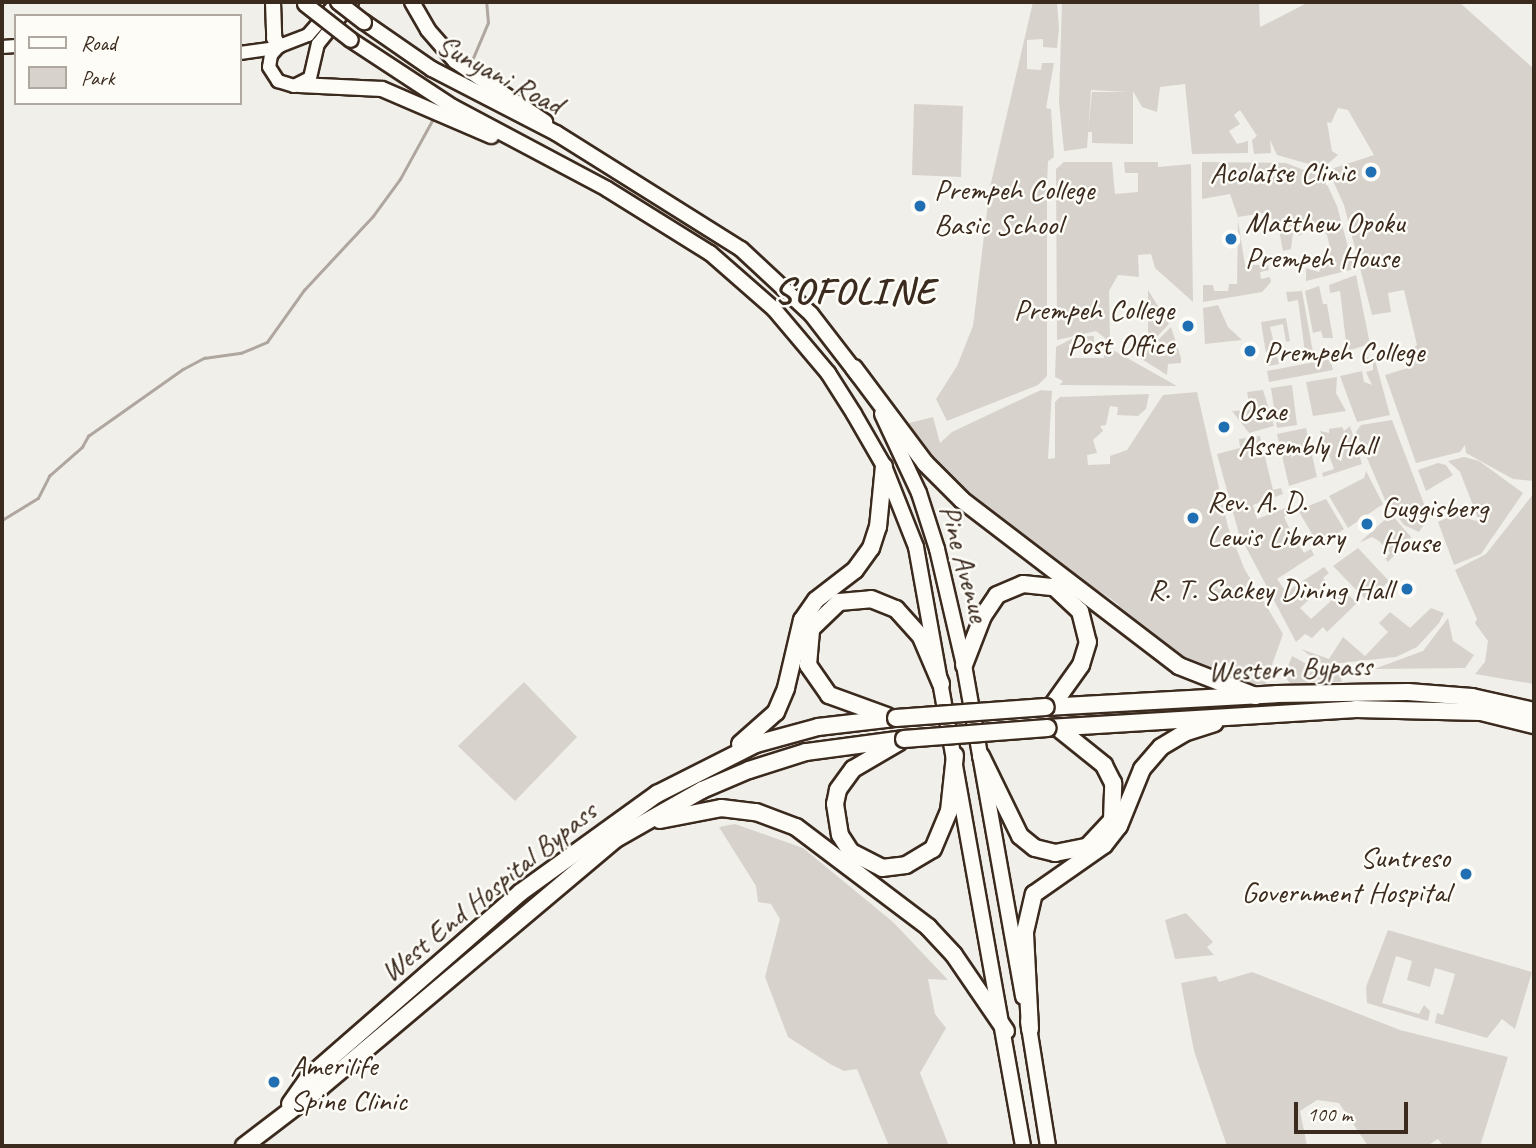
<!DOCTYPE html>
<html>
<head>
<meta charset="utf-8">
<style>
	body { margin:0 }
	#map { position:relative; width:1536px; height:1148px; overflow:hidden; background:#f1efea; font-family:Caveat,sans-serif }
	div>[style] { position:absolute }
	.green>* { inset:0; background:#d7d2cc }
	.stream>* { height:2.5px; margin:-1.25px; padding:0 1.25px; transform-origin:1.25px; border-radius:1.25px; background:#aea69f }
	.roads { filter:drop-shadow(2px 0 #3b2a1e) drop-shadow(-2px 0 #3b2a1e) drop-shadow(0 2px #3b2a1e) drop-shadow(0 -2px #3b2a1e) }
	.secondary>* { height:12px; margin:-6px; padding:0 6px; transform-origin:6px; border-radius:6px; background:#fdfcf7 }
	.primary>* { height:14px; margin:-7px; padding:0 7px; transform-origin:7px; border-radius:7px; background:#fdfcf7 }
	.highway>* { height:16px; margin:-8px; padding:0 8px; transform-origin:8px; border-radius:8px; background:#fdfcf7 }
	.bridges { filter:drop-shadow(2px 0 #3b2a1e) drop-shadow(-2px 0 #3b2a1e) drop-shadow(0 2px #3b2a1e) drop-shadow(0 -2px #3b2a1e) }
	.primary-bridge>* { height:14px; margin:-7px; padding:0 7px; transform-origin:7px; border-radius:7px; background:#fdfcf7 }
	.highway-bridge>* { height:16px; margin:-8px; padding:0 8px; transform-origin:8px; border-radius:8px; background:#fdfcf7 }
	.dots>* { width:19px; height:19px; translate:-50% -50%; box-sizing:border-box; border:4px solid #fdfcf7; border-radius:50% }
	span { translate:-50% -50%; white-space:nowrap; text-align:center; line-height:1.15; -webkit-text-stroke:5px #fdfcf7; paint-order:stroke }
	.street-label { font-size:30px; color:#3b2a1e }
	.poi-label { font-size:30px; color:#3b2a1e }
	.right { translate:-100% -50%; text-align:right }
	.left { translate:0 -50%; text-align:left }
	.district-label { font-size:37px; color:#3b2a1e; font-weight:700; letter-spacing:2px }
	.frame { position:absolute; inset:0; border:4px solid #3b2a1e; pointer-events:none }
	.legend { position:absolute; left:14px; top:14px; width:228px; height:91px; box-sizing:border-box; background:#fdfcf7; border:2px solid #afa8a0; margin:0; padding:9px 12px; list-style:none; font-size:21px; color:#3b2a1e }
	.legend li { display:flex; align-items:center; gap:14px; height:35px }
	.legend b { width:35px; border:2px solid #afa8a0 }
	.scale { position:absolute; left:1294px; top:1102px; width:114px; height:32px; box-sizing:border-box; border:4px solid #3b2a1e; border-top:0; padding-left:9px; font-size:21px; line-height:24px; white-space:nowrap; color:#3b2a1e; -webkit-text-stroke:5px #fdfcf7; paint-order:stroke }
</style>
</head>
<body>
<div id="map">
	<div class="green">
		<i style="clip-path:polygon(1033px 2px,1057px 2px,1059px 29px,1057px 48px,1043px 47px,1043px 39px,1027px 40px,1027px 69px,1041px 70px,1042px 63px,1054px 63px,1046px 108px,1051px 109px,1054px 157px,1048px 161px,1047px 185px,1047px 376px,1038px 385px,947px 421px,936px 399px,957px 366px,973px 326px,990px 187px)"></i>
		<i style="clip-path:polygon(1062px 2px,1259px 2px,1260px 27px,1309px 2px,1459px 2px,1534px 69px,1534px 481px,1513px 479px,1466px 453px,1465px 445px,1460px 452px,1416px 463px,1385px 375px,1408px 368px,1409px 352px,1417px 345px,1404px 290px,1388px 293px,1391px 312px,1372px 315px,1344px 205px,1328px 170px,1374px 155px,1348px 110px,1338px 108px,1331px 123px,1327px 122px,1332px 151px,1338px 155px,1323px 168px,1277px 155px,1270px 140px,1271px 153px,1254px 154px,1252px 140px,1257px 136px,1240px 110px,1234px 115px,1240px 124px,1229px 131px,1237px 144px,1248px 141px,1248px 153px,1192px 154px,1185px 84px,1160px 87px,1157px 112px,1142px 107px,1133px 91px,1133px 144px,1092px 143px,1092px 132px,1088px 132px,1092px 92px,1127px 92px,1091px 90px,1087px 148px,1064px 151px,1059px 102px)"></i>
		<i style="clip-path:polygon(914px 104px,963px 106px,961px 177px,912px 175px)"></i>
		<i style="clip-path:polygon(1064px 162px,1112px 162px,1115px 194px,1138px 192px,1138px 173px,1125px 173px,1124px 162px,1158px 162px,1158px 167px,1191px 164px,1193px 302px,1155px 268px,1151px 254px,1138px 255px,1139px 277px,1118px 275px,1109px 291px,1110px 342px,1096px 331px,1057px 340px,1056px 169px)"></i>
		<i style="clip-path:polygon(1202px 162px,1286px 163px,1324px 178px,1337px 206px,1354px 269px,1306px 281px,1306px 268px,1319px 272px,1330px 248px,1327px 235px,1309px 217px,1299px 224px,1304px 232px,1299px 236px,1297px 230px,1293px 232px,1291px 249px,1283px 251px,1277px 220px,1272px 220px,1270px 212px,1238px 217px,1230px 194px,1202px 199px)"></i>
		<i style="clip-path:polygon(1238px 220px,1245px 265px,1268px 265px,1269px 270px,1260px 272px,1261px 279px,1270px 277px,1271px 282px,1262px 292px,1203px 302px,1203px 285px,1213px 285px,1214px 291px,1228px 291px,1229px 284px,1237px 284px)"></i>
		<i style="clip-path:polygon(1356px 275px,1370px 344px,1347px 351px,1340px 291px,1330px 293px,1329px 285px)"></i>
		<i style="clip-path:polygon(1319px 286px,1323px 304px,1327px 304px,1333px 338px,1323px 338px,1321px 331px,1313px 333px,1305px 291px)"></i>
		<i style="clip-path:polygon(1148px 290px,1169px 324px,1152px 342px,1148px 338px)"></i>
		<i style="clip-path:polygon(1302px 291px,1314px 358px,1306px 360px,1298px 300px,1288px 302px,1286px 292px)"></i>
		<i style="clip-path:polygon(1218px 305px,1228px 327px,1242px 340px,1205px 344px,1203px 308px)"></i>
		<i style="clip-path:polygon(1286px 318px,1290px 341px,1286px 342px,1283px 324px,1270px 327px,1279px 364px,1268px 366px,1261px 322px)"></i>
		<i style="clip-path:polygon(1171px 327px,1181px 358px,1181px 363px,1168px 364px,1167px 375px,1140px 358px)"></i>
		<i style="clip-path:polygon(1094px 336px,1094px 344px,1069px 344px,1069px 358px,1104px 358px,1104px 345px,1177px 386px,1060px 385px,1063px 381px,1055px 377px,1056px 347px,1075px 337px)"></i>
		<i style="clip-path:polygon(1363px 356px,1375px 360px,1390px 415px,1357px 422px,1340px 376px,1362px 371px,1364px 382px,1372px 385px,1366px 372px,1373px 370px,1373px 364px,1364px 362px)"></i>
		<i style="clip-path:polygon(1330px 359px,1333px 370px,1269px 382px,1267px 371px)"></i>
		<i style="clip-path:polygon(1337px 377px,1336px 393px,1346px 411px,1313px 416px,1306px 382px)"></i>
		<i style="clip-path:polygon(1292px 385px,1297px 425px,1277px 428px,1271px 388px)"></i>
		<i style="clip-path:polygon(1041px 390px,1052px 391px,1048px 459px,1055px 458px,1055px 402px,1060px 397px,1149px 394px,1146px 409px,1138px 416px,1117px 415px,1118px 407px,1110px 406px,1106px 425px,1100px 426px,1103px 431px,1093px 440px,1097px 453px,1087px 455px,1088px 465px,1110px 464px,1110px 456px,1127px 450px,1163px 395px,1197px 392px,1228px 527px,1244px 568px,1283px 634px,1265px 685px,1237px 682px,1183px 661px,1116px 610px,1119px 605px,1111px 599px,1082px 580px,1078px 584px,1073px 580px,1076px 575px,1059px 562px,1056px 566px,956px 488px,905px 424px,933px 417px,940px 443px,952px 432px)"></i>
		<i style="clip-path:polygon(1263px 390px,1274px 426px,1249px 433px,1232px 411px,1250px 410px,1249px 403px,1257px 403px,1256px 398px,1249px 402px,1247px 392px)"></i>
		<i style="clip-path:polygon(1392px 420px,1429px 517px,1419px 532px,1404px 525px,1385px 500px,1356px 432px,1361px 425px)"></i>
		<i style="clip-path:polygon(1350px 426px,1362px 464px,1323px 477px,1322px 473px,1334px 469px,1320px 431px,1329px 433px,1329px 429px,1342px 427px,1344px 431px)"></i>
		<i style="clip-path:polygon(1306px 428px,1317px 477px,1289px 486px,1277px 434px)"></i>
		<i style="clip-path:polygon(1260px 436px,1273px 490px,1281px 488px,1283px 494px,1253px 505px,1257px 519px,1288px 507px,1290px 513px,1284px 517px,1293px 536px,1304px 553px,1311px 549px,1314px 555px,1277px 579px,1286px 592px,1324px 567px,1329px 573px,1323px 578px,1327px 583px,1300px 608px,1311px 619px,1343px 590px,1357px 603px,1327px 632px,1323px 627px,1312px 638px,1305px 634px,1296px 642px,1239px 534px,1217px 454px,1240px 448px,1239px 439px)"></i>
		<i style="clip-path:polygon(1464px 457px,1479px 461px,1523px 493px,1481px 554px,1454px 565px,1438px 522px,1455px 514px,1476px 521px,1478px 518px,1460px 472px,1448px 461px)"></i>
		<i style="clip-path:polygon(1438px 463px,1446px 465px,1453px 475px,1426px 491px,1418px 470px)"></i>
		<i style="clip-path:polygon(1366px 471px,1383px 504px,1348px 528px,1329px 496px,1364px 478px)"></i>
		<i style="clip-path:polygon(1534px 493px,1534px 684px,1475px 674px,1485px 662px,1488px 641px,1475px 623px,1477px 619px,1455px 570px,1486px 554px)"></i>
		<i style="clip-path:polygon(1326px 499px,1344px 529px,1319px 546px,1298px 510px)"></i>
		<i style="clip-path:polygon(1391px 514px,1411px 537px,1388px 562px,1385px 558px,1390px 553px,1379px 541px,1372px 537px,1359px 543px)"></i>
		<i style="clip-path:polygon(1358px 548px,1389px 581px,1368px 602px,1333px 566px)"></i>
		<i style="clip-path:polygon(1431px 608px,1444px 613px,1439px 623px,1417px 647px,1396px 657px,1323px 665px,1301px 649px,1329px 659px,1343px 637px,1365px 656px,1388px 632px,1379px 623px,1390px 612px,1410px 628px)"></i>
		<i style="clip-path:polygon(1448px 618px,1453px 641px,1474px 655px,1465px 668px,1374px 669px,1423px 651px)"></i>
		<i style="clip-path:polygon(1292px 656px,1321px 672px,1340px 672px,1342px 682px,1290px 683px,1284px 676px)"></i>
		<i style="clip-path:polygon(524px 682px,577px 737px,515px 801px,458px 746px)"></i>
		<i style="clip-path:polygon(735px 824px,803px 848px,893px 922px,948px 980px,928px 979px,935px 1014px,946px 1028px,920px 1073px,949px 1146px,889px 1146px,857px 1069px,844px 1071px,830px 1064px,788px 1037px,765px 977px,780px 919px,771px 904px,758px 902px,756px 886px,719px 827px)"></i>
		<i style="clip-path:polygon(1186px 913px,1213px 942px,1207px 947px,1214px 955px,1175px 959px,1165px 920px)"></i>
		<i style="clip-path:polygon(1388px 930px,1532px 972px,1515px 1029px,1502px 1019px,1487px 1038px,1435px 1023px,1437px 1013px,1443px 1015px,1455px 974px,1435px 968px,1430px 987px,1407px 980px,1412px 961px,1396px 956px,1382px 1003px,1419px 1014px,1424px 1005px,1430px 1011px,1428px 1021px,1367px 1003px,1366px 987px)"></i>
		<i style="clip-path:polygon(1252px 972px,1400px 1030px,1508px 1057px,1480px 1146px,1443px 1146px,1438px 1139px,1427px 1146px,1368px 1146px,1339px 1103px,1317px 1100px,1300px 1111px,1307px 1146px,1227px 1146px,1194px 1051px,1181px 983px,1216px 976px,1219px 982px)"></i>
	</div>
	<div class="stream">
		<i style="left:473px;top:58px;width:38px;rotate:-67deg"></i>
		<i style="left:488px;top:23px;width:21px;rotate:-95deg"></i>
		<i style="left:2px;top:520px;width:42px;rotate:-31.4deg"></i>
		<i style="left:38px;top:498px;width:25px;rotate:-63deg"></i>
		<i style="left:49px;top:476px;width:44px;rotate:-41.3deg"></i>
		<i style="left:82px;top:447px;width:13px;rotate:-61deg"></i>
		<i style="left:88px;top:436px;width:116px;rotate:-35.2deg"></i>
		<i style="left:183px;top:369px;width:24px;rotate:-28deg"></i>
		<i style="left:204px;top:358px;width:37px;rotate:-8deg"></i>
		<i style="left:241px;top:353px;width:28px;rotate:-23deg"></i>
		<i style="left:267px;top:342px;width:64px;rotate:-54.6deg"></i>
		<i style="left:304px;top:290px;width:101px;rotate:-47deg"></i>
		<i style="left:373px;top:216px;width:46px;rotate:-53.9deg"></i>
		<i style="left:400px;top:179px;width:68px;rotate:-61.2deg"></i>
	</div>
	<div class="roads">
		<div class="secondary">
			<i style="left:337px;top:2px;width:44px;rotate:131.3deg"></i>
			<i style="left:308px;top:35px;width:31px;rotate:159deg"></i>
			<i style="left:279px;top:46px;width:12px;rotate:132deg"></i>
			<i style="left:271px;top:55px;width:12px;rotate:99deg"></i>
			<i style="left:269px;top:67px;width:17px;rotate:57deg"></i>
			<i style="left:278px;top:81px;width:17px;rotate:17deg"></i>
			<i style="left:294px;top:86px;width:18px;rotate:-27deg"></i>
			<i style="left:310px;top:78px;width:35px;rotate:-77deg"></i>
			<i style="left:318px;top:44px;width:54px;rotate:-51deg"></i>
			<i style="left:2px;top:47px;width:14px;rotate:-4deg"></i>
			<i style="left:240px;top:53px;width:37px;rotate:-8deg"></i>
		</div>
		<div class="primary">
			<i style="left:273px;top:2px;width:36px;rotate:88deg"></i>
			<i style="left:274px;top:38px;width:9px;rotate:58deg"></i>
			<i style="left:412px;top:2px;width:32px;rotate:60deg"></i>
			<i style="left:428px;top:30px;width:41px;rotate:48.9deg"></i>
			<i style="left:455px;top:61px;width:109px;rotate:34.1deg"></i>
			<i style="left:364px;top:22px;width:83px;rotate:34.7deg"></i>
			<i style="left:432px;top:69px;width:140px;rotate:27.3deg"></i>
			<i style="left:556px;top:133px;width:218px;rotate:32.1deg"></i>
			<i style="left:741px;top:249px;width:96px;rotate:42.9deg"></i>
			<i style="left:811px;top:314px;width:78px;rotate:52.3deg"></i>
			<i style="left:351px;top:40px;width:122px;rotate:33.3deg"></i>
			<i style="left:453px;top:107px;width:174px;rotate:28deg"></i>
			<i style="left:607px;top:189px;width:121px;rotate:31.9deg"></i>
			<i style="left:710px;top:253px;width:85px;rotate:41.2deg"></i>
			<i style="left:774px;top:309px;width:84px;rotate:49.8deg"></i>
			<i style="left:828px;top:373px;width:49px;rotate:57.6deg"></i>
			<i style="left:854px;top:414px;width:60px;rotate:60deg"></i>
			<i style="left:884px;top:466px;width:87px;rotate:68.4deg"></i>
			<i style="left:916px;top:547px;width:608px;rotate:79.87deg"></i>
			<i style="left:299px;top:85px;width:83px;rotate:2.8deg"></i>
			<i style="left:382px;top:89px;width:119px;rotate:23.3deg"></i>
			<i style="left:882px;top:414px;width:87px;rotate:64.9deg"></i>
			<i style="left:919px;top:493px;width:59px;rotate:72.2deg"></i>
			<i style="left:937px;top:549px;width:119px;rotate:76.9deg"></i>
			<i style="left:964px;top:665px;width:337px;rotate:79.9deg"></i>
			<i style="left:1028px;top:1021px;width:127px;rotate:80.9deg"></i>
		</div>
		<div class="highway">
			<i style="left:854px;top:368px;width:119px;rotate:53.2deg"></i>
			<i style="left:925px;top:463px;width:52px;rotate:45deg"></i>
			<i style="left:962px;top:500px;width:273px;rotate:37.4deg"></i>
			<i style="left:1179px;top:666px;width:82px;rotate:21.5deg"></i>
			<i style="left:964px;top:665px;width:53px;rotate:-68.8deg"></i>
			<i style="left:983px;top:616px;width:25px;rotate:-56deg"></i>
			<i style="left:997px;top:595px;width:28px;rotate:-23deg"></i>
			<i style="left:1023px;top:584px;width:31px;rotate:6deg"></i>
			<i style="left:1054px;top:587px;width:35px;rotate:43deg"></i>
			<i style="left:1080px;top:611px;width:32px;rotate:76deg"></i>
			<i style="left:1088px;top:642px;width:24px;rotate:107deg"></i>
			<i style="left:1081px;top:665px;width:52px;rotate:125.5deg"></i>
			<i style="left:1046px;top:707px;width:230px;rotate:-3.2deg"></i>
			<i style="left:1276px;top:694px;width:132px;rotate:-0.9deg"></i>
			<i style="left:1408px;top:692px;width:64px;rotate:4.5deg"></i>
			<i style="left:1472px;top:697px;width:64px;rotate:12.7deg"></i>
			<i style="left:887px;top:716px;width:62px;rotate:-160.1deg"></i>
			<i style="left:829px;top:695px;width:37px;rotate:-125deg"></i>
			<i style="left:808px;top:665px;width:36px;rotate:-85deg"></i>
			<i style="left:811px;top:629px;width:39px;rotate:-44deg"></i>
			<i style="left:839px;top:602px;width:32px;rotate:-5deg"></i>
			<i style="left:871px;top:599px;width:27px;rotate:22deg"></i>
			<i style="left:896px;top:609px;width:38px;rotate:48deg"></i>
			<i style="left:921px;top:637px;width:51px;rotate:66.9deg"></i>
			<i style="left:1048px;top:728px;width:309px;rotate:-3.5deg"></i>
			<i style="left:1356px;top:709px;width:125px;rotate:1.4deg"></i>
			<i style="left:1481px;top:712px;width:55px;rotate:13.8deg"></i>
			<i style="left:899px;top:742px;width:53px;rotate:149.6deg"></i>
			<i style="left:853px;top:769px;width:26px;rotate:126deg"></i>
			<i style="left:838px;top:790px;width:14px;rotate:102deg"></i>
			<i style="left:835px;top:804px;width:31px;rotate:81deg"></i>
			<i style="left:840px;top:835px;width:20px;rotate:57deg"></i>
			<i style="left:851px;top:852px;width:35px;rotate:27deg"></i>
			<i style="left:882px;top:868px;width:24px;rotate:-7deg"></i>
			<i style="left:906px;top:865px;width:31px;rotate:-31deg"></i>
			<i style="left:933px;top:849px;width:41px;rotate:-67.2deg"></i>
			<i style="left:949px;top:811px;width:56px;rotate:-83.9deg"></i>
			<i style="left:740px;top:744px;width:48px;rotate:-41.6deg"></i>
			<i style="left:776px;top:712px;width:26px;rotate:-67deg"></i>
			<i style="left:786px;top:688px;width:70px;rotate:-76.8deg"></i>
			<i style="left:802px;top:620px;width:24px;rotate:-55deg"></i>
			<i style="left:816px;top:600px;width:49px;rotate:-37.6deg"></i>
			<i style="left:855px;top:570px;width:27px;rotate:-54deg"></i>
			<i style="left:871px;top:548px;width:22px;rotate:-72deg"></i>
			<i style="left:878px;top:527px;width:61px;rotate:-84.4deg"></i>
			<i style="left:981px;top:756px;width:89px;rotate:64deg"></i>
			<i style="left:1020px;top:836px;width:19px;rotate:39deg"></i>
			<i style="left:1035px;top:848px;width:21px;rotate:14deg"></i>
			<i style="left:1055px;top:853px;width:33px;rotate:-11deg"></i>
			<i style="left:1087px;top:847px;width:37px;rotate:-47deg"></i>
			<i style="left:1112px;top:820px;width:37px;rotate:-88deg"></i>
			<i style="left:1113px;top:783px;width:20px;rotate:-117deg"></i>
			<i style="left:1104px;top:765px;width:59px;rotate:-141.2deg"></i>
			<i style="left:660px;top:820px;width:62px;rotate:-11.1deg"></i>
			<i style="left:721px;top:808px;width:35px;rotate:7deg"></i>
			<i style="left:756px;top:812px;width:43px;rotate:20.6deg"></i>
			<i style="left:796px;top:827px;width:166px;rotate:37.1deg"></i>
			<i style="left:928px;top:927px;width:38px;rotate:47deg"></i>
			<i style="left:954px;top:955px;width:92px;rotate:55.6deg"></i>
			<i style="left:1030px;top:1029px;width:97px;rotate:-93deg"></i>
			<i style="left:1025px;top:932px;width:39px;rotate:-77deg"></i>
			<i style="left:1034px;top:894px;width:85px;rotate:-35deg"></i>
			<i style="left:1104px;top:845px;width:24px;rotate:-52deg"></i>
			<i style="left:1119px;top:826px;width:61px;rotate:-68deg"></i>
			<i style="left:1142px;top:769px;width:29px;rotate:-49deg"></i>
			<i style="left:1161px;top:747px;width:27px;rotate:-31deg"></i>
			<i style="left:1184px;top:733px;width:32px;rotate:-18deg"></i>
			<i style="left:290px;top:1104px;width:33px;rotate:-55deg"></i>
			<i style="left:309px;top:1077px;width:281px;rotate:-41.1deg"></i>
			<i style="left:521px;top:892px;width:168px;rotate:-35.8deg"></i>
			<i style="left:657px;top:794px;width:111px;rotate:-26.8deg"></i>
			<i style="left:756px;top:744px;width:64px;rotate:-15.3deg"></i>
			<i style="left:818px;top:727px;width:79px;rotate:-6.6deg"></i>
			<i style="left:244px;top:1146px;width:96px;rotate:-37.3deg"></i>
			<i style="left:320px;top:1088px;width:385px;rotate:-40.1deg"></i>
			<i style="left:614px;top:840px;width:101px;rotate:-29.6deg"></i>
			<i style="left:702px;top:790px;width:51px;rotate:-23.1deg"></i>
			<i style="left:749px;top:770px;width:60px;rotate:-17.5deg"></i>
			<i style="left:806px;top:752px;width:99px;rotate:-7.6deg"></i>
		</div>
	</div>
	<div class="bridges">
		<div class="primary-bridge">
			<i style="left:338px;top:2px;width:33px;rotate:38deg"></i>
			<i style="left:305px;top:4px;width:58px;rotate:38deg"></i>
		</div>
		<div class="highway-bridge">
			<i style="left:896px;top:718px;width:150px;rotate:-4.2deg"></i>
			<i style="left:904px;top:739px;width:144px;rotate:-4.4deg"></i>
		</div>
	</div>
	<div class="dots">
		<i style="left:1371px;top:172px;background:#1f6fb2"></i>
		<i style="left:920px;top:206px;background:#1f6fb2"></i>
		<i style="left:1231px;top:239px;background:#1f6fb2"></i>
		<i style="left:1188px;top:326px;background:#1f6fb2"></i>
		<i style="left:1250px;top:351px;background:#1f6fb2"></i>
		<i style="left:1224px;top:427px;background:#1f6fb2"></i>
		<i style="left:1193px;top:518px;background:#1f6fb2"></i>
		<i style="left:1367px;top:524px;background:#1f6fb2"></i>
		<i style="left:1407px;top:589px;background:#1f6fb2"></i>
		<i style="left:1466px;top:874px;background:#1f6fb2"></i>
		<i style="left:274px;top:1082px;background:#1f6fb2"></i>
	</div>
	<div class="street-label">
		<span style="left:500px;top:74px;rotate:28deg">Sunyani Road</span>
		<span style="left:965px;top:563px;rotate:75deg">Pine Avenue</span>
		<span style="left:1290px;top:668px;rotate:-2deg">Western Bypass</span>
		<span style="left:488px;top:891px;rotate:-39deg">West End Hospital Bypass</span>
	</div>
	<div class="poi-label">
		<span class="right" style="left:1355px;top:172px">Acolatse Clinic</span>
		<span class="left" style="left:934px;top:206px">Prempeh College<br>Basic School</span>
		<span class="left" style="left:1245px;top:239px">Matthew Opoku<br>Prempeh House</span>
		<span class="right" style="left:1174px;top:326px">Prempeh College<br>Post Office</span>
		<span class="left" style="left:1264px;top:351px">Prempeh College</span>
		<span class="left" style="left:1238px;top:427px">Osae<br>Assembly Hall</span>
		<span class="left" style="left:1207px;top:518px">Rev. A. D.<br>Lewis Library</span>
		<span class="left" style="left:1381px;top:524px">Guggisberg<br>House</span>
		<span class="right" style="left:1393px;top:589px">R. T. Sackey Dining Hall</span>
		<span class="right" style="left:1450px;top:874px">Suntreso<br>Government Hospital</span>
		<span class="left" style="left:290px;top:1082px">Amerilife<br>Spine Clinic</span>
	</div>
	<div class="district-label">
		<span style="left:855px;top:291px">SOFOLINE</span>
	</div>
	<div class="frame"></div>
	<ul class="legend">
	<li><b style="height:9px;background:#fdfcf7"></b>Road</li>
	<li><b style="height:19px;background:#d7d2cc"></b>Park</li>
	</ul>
	<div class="scale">100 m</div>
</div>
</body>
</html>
